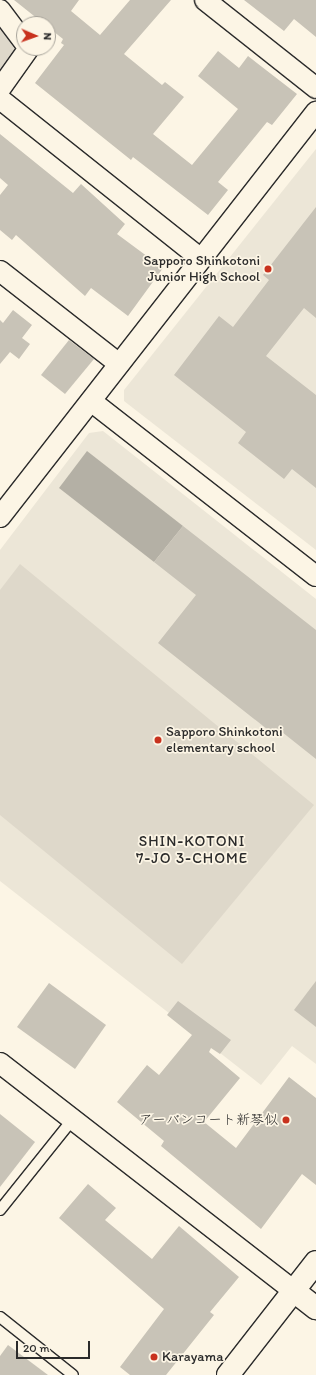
<!DOCTYPE html>
<html>
<head>
<meta charset="utf-8">
<style>
	body { margin:0 }
	#map { position:relative; width:316px; height:1375px; overflow:hidden; background:#fcf5e5; font-family:Itim,"Klee One",sans-serif }
	div>[style] { position:absolute }
	.built>* { inset:0; background:#ece6d7 }
	.green>* { inset:0; background:#ded8ca }
	.water>* { inset:0; background:#b4b0a5 }
	.building>* { inset:0; background:#c8c3b7 }
	.roads { filter:drop-shadow(1px 0 #2b2b2b) drop-shadow(-1px 0 #2b2b2b) drop-shadow(0 1px #2b2b2b) drop-shadow(0 -1px #2b2b2b) }
	.service>* { height:10px; margin:-5px; padding:0 5px; transform-origin:5px; border-radius:5px; background:#fcf5e5 }
	.minor>* { height:20px; margin:-10px; padding:0 10px; transform-origin:10px; border-radius:10px; background:#fcf5e5 }
	.tertiary>* { height:22px; margin:-11px; padding:0 11px; transform-origin:11px; border-radius:11px; background:#fcf5e5 }
	.secondary>* { height:22px; margin:-11px; padding:0 11px; transform-origin:11px; border-radius:11px; background:#fcf5e5 }
	.dots>* { width:11px; height:11px; translate:-50% -50%; box-sizing:border-box; border:2px solid #fcf5e5; border-radius:50% }
	span { translate:-50% -50%; white-space:nowrap; text-align:center; line-height:1.15; -webkit-text-stroke:3.5px #fcf5e5; paint-order:stroke }
	.poi-label { font-size:14px; color:#2b2b2b }
	.right { translate:-100% -50%; text-align:right }
	.left { translate:0 -50%; text-align:left }
	.neighbourhood-label { font-size:15px; color:#2b2b2b; letter-spacing:1px }
	.north { position:absolute; left:16px; top:16px; width:40px; height:40px; box-sizing:border-box; background:#fcf5e5; border:1px solid #a8a49b; border-radius:50%; rotate:92deg; font-size:11px; font-weight:700; line-height:16px; text-align:center; color:#2b2b2b }
	.north::after { content:''; display:block; margin:auto; width:14px; height:18px; background:#c8321e; clip-path:polygon(50% 0,100% 100%,50% 72%,0 100%) }
	.scale { position:absolute; left:16px; top:1341px; width:74px; height:18px; box-sizing:border-box; border:2px solid #2b2b2b; border-top:0; padding-left:5px; font-size:12px; line-height:14px; white-space:nowrap; color:#2b2b2b; -webkit-text-stroke:3px #fcf5e5; paint-order:stroke }
</style>
</head>
<body>
<div id="map">
	<div class="built">
		<i style="clip-path:polygon(316px 149px,316px 550px,124px 401px,124px 390px)"></i>
		<i style="clip-path:polygon(103px 431px,316px 599px,316px 1064px,292px 1046px,261px 1085px,0 881px,0 550px,89px 433px)"></i>
	</div>
	<div class="green">
		<i style="clip-path:polygon(0 25px,15px 50px,0 70px)"></i>
		<i style="clip-path:polygon(20px 564px,314px 805px,182px 964px,0 815px,0 590px)"></i>
	</div>
	<div class="water">
		<i style="clip-path:polygon(87px 451px,183px 526px,154px 562px,59px 488px)"></i>
	</div>
	<div class="building">
		<i style="clip-path:polygon(14px 0,79px 0,71px 11px,100px 35px,130px 0,171px 0,124px 54px,162px 85px,165px 82px,184px 97px,153px 134px,192px 165px,238px 109px,198px 76px,218px 51px,239px 68px,248px 56px,297px 94px,272px 125px,267px 122px,218px 182px,228px 190px,208px 215px,133px 157px,131px 160px,35px 83px,64px 45px,61px 43px,63px 39px)"></i>
		<i style="clip-path:polygon(244px 0,316px 0,316px 37px,294px 19px,284px 31px)"></i>
		<i style="clip-path:polygon(0 134px,73px 193px,81px 184px,125px 224px,117px 234px,163px 268px,128px 316px,91px 288px,85px 296px,16px 235px,12px 240px,0 230px,0 195px,8px 185px,0 178px)"></i>
		<i style="clip-path:polygon(316px 207px,316px 318px,304px 308px,266px 356px,316px 395px,316px 488px,292px 469px,284px 479px,238px 443px,246px 432px,174px 375px,219px 316px,233px 327px,269px 280px,263px 275px)"></i>
		<i style="clip-path:polygon(13px 310px,32px 325px,22px 338px,30px 344px,19px 359px,10px 352px,0 364px,0 320px,3px 323px)"></i>
		<i style="clip-path:polygon(69px 340px,94px 359px,65px 394px,41px 375px)"></i>
		<i style="clip-path:polygon(183px 526px,316px 630px,316px 759px,282px 732px,277px 737px,158px 643px,196px 595px,154px 562px)"></i>
		<i style="clip-path:polygon(316px 981px,316px 1027px,294px 1010px)"></i>
		<i style="clip-path:polygon(49px 983px,106px 1025px,75px 1069px,17px 1027px)"></i>
		<i style="clip-path:polygon(178px 1001px,231px 1040px,220px 1054px,211px 1048px,209px 1052px,240px 1078px,204px 1122px,236px 1148px,289px 1077px,316px 1098px,316px 1185px,302px 1174px,261px 1229px,161px 1146px,164px 1141px,117px 1102px,147px 1065px,159px 1075px,192px 1035px,167px 1015px)"></i>
		<i style="clip-path:polygon(0 1114px,35px 1142px,0 1187px)"></i>
		<i style="clip-path:polygon(88px 1184px,116px 1208px,105px 1220px,152px 1259px,179px 1226px,239px 1277px,210px 1312px,214px 1315px,166px 1375px,130px 1375px,120px 1367px,164px 1309px,59px 1218px)"></i>
		<i style="clip-path:polygon(8px 1345px,48px 1375px,0 1375px,0 1356px)"></i>
	</div>
	<div class="roads">
		<div class="service">
			<i style="left:0;top:1210px;width:115px;rotate:-51.3deg"></i>
			<i style="left:0;top:1317px;width:93px;rotate:38.5deg"></i>
		</div>
		<div class="minor">
			<i style="left:205px;top:0;width:142px;rotate:38.4deg"></i>
			<i style="left:0;top:10px;width:40px;rotate:53deg"></i>
			<i style="left:0;top:89px;width:50px;rotate:-54.7deg"></i>
			<i style="left:0;top:99px;width:257px;rotate:38.5deg"></i>
			<i style="left:0;top:271px;width:151px;rotate:38deg"></i>
			<i style="left:91px;top:401px;width:285px;rotate:37.9deg"></i>
			<i style="left:0;top:517px;width:514px;rotate:-52.04deg"></i>
			<i style="left:0;top:1063px;width:372px;rotate:37.8deg"></i>
		</div>
		<div class="tertiary">
			<i style="left:294px;top:1291px;width:28px;rotate:38deg"></i>
		</div>
		<div class="secondary">
			<i style="left:228px;top:1375px;width:143px;rotate:-52.1deg"></i>
		</div>
	</div>
	<div class="dots">
		<i style="left:268px;top:269px;background:#c8321e"></i>
		<i style="left:158px;top:740px;background:#c8321e"></i>
		<i style="left:286px;top:1120px;background:#c8321e"></i>
		<i style="left:154px;top:1357px;background:#c8321e"></i>
	</div>
	<div class="poi-label">
		<span class="right" style="left:260px;top:269px">Sapporo Shinkotoni<br>Junior High School</span>
		<span class="left" style="left:166px;top:740px">Sapporo Shinkotoni<br>elementary school</span>
		<span class="right" style="left:278px;top:1120px">アーバンコート新琴似</span>
		<span class="left" style="left:162px;top:1357px">Karayama</span>
	</div>
	<div class="neighbourhood-label">
		<span style="left:192px;top:850px">SHIN-KOTONI<br>7-JO 3-CHOME</span>
	</div>
	<div class="north">N</div>
	<div class="scale">20 m</div>
</div>
</body>
</html>
